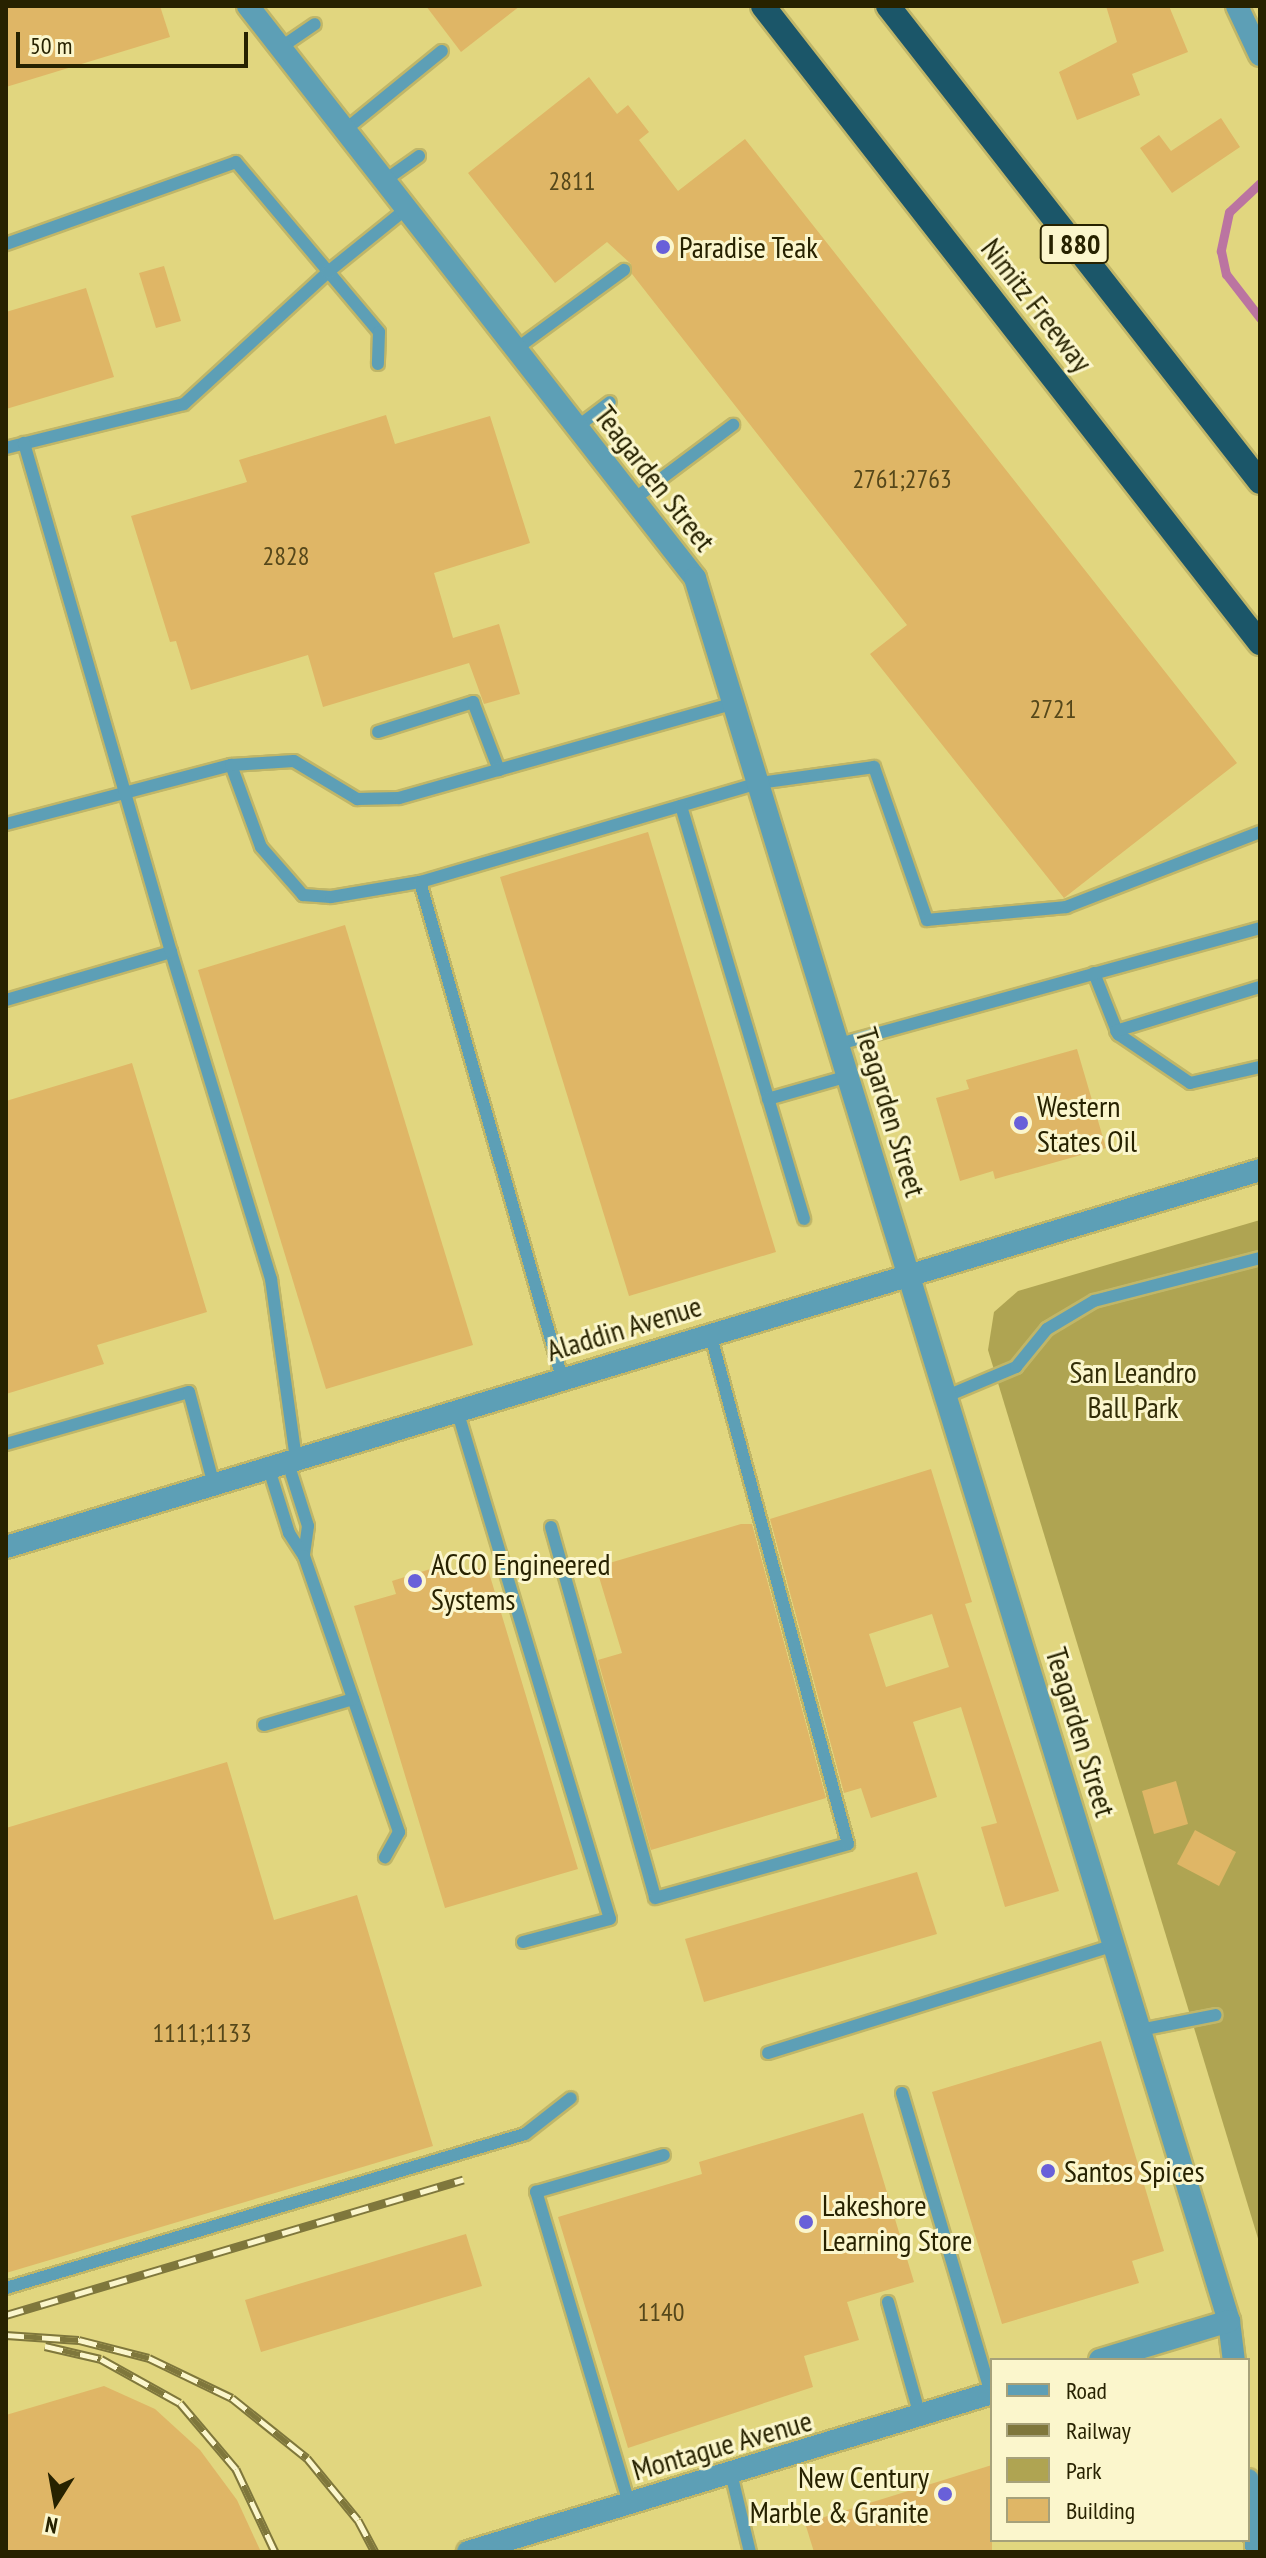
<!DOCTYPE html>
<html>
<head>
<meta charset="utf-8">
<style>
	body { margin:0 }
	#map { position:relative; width:1266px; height:2558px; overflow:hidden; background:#e1d67f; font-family:"PT Sans Narrow",sans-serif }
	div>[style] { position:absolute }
	.green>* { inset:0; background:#afa452 }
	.stream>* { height:9px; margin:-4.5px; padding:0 4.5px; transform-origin:4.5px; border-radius:4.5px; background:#bb74a1 }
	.building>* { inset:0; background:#dfb666 }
	.roads { filter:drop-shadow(2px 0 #c0b668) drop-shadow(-2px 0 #c0b668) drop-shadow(0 2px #c0b668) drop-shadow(0 -2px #c0b668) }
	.service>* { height:12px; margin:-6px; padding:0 6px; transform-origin:6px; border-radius:6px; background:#5d9fb6 }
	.minor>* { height:22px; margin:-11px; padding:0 11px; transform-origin:11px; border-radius:11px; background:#5d9fb6 }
	.tertiary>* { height:22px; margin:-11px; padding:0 11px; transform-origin:11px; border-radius:11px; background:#5d9fb6 }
	.motorway>* { height:24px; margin:-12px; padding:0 12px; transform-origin:12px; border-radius:12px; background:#1b5669 }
	.rail>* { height:9px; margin-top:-4.5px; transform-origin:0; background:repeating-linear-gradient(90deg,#fbf6cc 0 18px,#7f773c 0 36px); box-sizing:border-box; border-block:2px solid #7f773c }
	.dots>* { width:22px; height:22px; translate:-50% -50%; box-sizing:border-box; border:4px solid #fbf6cc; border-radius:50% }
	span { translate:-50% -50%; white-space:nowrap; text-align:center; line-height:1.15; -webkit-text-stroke:6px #fbf6cc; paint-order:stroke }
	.number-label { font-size:26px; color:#55471a }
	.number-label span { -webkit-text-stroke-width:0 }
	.shield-label span { padding:2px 6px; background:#fbf6cc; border:2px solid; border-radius:6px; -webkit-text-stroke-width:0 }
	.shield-label { font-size:28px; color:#272200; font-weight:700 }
	.poi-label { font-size:30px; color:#272200 }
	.left { translate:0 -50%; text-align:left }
	.right { translate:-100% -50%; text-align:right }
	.street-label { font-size:30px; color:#272200 }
	.park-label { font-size:30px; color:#322d07 }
	.frame { position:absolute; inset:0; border:8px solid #272200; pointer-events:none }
	.legend { position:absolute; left:990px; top:2358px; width:260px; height:184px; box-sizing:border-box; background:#fbf6cc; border:2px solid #a6a17a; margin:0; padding:10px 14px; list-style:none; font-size:24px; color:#272200 }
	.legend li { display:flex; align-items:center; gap:16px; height:40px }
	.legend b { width:40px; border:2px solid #a6a17a }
	.north { position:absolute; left:16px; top:2462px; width:80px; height:80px; -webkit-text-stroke:6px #fbf6cc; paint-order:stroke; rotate:191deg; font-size:22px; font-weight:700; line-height:32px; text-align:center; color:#272200 }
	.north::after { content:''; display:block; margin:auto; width:28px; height:36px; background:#272200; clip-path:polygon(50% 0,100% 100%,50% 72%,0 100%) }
	.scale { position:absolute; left:16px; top:32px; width:232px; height:36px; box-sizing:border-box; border:4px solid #272200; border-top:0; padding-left:10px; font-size:24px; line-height:28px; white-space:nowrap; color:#272200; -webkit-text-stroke:6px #fbf6cc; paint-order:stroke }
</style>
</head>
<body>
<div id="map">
	<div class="green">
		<i style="clip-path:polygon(1260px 1220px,1260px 2245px,988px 1350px,994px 1312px,1018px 1291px)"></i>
	</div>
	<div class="stream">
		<i style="left:1260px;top:183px;width:42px;rotate:136.9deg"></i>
		<i style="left:1229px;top:212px;width:40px;rotate:102deg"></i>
		<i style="left:1221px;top:251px;width:24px;rotate:78deg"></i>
		<i style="left:1226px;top:274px;width:56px;rotate:52.3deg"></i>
	</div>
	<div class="building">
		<i style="clip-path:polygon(6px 6px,160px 6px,170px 37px,6px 87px)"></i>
		<i style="clip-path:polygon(426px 6px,520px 6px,461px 52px)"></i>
		<i style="clip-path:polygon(1106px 6px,1169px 6px,1188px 52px,1132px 74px,1140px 95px,1077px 120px,1059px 72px,1117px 42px)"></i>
		<i style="clip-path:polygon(589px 77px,617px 114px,628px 105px,649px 132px,639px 140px,678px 191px,745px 139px,1237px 763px,1064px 898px,870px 654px,907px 625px,632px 274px,631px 264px,607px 242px,555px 283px,468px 173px)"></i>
		<i style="clip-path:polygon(1221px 118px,1240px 147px,1172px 193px,1140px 148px,1159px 135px,1171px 151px)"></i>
		<i style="clip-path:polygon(164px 266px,181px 321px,156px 328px,139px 273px)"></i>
		<i style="clip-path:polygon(86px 288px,114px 377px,6px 409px,6px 312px)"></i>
		<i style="clip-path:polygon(386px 415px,395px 444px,490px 416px,530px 543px,434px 573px,453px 638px,499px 624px,520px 694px,484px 704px,469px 663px,323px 707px,308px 655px,191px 690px,176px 641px,170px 642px,131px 516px,247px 482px,239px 460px)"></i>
		<i style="clip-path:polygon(648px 832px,776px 1252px,629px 1296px,500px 877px)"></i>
		<i style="clip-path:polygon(345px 925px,473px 1345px,326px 1389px,198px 970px)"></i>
		<i style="clip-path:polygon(1077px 1049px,1106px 1148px,995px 1179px,993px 1171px,960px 1181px,936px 1098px,969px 1089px,966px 1080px)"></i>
		<i style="clip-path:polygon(132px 1063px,207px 1312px,97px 1345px,104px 1364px,6px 1394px,6px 1101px)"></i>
		<i style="clip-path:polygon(evenodd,931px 1469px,972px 1602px,965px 1604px,1059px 1891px,1005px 1907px,981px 1827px,997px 1823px,961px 1707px,913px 1722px,937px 1797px,871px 1818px,861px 1788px,844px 1793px,770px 1519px,931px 1469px,932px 1614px,949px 1667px,886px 1687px,869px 1634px,932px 1614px)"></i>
		<i style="clip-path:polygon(741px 1524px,752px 1524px,826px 1798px,651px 1850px,598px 1660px,622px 1653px,596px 1567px)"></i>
		<i style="clip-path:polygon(440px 1566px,444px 1579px,487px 1566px,578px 1869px,445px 1908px,354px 1606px,396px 1594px,392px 1581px)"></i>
		<i style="clip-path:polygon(227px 1762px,274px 1920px,357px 1895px,433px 2146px,6px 2273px,6px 1828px)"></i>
		<i style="clip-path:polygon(1176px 1781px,1188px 1824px,1154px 1834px,1142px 1791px)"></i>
		<i style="clip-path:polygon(1195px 1830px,1236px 1852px,1219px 1886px,1177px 1864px)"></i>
		<i style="clip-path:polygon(917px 1872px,937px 1934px,704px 2002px,685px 1939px)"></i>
		<i style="clip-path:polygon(1101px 2041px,1164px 2251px,1132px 2261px,1139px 2283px,1002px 2324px,932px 2092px)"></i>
		<i style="clip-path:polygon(863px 2113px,914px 2282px,847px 2302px,859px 2340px,804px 2356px,813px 2387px,628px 2448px,558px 2217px,702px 2174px,699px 2162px)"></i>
		<i style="clip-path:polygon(466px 2234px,482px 2286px,261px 2352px,245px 2300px)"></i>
		<i style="clip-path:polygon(104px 2386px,155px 2409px,200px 2450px,237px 2500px,261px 2552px,6px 2552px,6px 2415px)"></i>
		<i style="clip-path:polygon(992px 2465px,992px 2552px,814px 2552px,805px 2523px)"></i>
	</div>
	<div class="roads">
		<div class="service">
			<i style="left:280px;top:48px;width:42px;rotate:-34.4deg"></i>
			<i style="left:345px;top:130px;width:125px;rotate:-39.2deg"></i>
			<i style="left:384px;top:181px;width:43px;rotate:-35.5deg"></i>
			<i style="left:6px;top:244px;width:244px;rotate:-19.6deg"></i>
			<i style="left:236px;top:162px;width:222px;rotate:49.9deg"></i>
			<i style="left:379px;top:332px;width:32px;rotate:92deg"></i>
			<i style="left:516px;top:349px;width:134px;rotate:-36.2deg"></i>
			<i style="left:577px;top:427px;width:41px;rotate:-37.1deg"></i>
			<i style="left:6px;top:448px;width:183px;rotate:-13.9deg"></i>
			<i style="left:184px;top:404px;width:195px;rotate:-42.5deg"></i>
			<i style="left:328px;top:272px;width:100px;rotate:-38.9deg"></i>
			<i style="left:634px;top:499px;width:124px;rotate:-36.8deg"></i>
			<i style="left:378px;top:732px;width:100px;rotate:-17.5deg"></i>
			<i style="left:473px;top:702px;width:73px;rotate:69.1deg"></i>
			<i style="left:231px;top:765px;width:87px;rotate:69.9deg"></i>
			<i style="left:261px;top:847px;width:64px;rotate:48.8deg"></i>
			<i style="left:303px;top:895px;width:28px;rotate:4deg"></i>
			<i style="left:331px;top:897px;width:90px;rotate:-9.6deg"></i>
			<i style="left:420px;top:882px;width:353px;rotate:-16.3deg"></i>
			<i style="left:759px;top:783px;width:116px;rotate:-7.9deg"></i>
			<i style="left:874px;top:767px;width:162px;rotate:70.9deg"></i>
			<i style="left:927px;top:920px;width:140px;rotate:-5.3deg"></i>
			<i style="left:1066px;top:907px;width:208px;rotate:-21.1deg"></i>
			<i style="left:681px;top:806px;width:431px;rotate:73.4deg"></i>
			<i style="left:6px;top:824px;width:233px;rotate:-14.7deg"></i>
			<i style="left:231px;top:765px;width:63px;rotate:-3.6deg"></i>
			<i style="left:294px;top:761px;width:74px;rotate:31.1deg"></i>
			<i style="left:357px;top:799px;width:42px;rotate:-1.4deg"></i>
			<i style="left:399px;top:798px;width:348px;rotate:-15.8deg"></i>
			<i style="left:420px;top:882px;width:516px;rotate:74.02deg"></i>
			<i style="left:171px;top:952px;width:342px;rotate:73deg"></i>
			<i style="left:271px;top:1279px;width:183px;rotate:82.1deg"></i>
			<i style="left:1094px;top:973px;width:66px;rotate:68.5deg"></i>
			<i style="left:1118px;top:1034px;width:87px;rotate:34.2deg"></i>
			<i style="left:1190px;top:1083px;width:72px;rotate:-12.9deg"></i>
			<i style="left:6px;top:1000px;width:172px;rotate:-16.2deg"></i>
			<i style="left:171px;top:952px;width:530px;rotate:-106.11deg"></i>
			<i style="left:1116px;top:1031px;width:151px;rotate:-17deg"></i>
			<i style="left:839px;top:1044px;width:437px;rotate:-15.4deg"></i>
			<i style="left:768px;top:1099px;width:84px;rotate:-15.9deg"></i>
			<i style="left:947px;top:1396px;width:75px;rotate:-22.8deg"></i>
			<i style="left:1016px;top:1367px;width:49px;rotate:-50.8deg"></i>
			<i style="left:1047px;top:1329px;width:55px;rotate:-30.8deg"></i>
			<i style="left:1094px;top:1301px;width:171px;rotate:-14.5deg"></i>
			<i style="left:457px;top:1410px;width:531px;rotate:73.27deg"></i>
			<i style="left:610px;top:1919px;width:90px;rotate:165.2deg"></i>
			<i style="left:6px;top:1444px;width:190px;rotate:-15.9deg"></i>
			<i style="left:189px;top:1392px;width:96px;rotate:75deg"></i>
			<i style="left:288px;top:1463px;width:66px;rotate:72.4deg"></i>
			<i style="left:308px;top:1526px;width:30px;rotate:98deg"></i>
			<i style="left:269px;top:1469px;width:67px;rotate:72.6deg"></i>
			<i style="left:289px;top:1533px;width:27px;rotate:57deg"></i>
			<i style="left:304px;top:1556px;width:292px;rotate:71deg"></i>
			<i style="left:399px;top:1832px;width:29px;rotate:119deg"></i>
			<i style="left:551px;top:1527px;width:385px;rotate:74.3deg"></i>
			<i style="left:655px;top:1898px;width:200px;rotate:-15.6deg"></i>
			<i style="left:848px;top:1844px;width:529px;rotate:-105.11deg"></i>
			<i style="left:264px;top:1725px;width:93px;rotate:-16.3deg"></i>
			<i style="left:1140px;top:2030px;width:77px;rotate:-11.2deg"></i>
			<i style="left:768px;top:2053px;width:363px;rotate:-17.3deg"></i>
			<i style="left:902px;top:2093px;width:313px;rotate:73.5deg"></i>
			<i style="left:6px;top:2288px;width:541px;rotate:-16.53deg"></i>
			<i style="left:525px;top:2134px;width:58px;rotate:-38deg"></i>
			<i style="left:888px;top:2302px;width:118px;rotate:74.3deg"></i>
			<i style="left:731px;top:2473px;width:81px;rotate:76.5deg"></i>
			<i style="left:629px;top:2503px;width:325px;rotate:-106.6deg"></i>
			<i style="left:536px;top:2192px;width:133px;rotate:-16.1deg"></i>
		</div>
		<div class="minor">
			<i style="left:248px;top:6px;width:726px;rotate:51.99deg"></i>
			<i style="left:695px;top:578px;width:1823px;rotate:72.97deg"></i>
			<i style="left:1229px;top:2321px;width:39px;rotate:83deg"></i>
			<i style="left:1237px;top:6px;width:54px;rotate:64.9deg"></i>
			<i style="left:1100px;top:2360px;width:135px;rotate:-16.8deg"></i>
			<i style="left:1248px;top:2480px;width:73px;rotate:82.9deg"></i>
			<i style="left:468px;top:2552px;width:548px;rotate:-16.88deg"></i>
		</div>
		<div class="tertiary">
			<i style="left:6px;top:1547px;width:1309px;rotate:-16.73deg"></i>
		</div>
		<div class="motorway">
			<i style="left:763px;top:6px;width:808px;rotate:52.04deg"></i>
			<i style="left:888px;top:6px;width:604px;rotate:51.99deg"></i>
		</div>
	</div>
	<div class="rail">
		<i style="left:6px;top:2315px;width:477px;rotate:-16.5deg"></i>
		<i style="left:6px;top:2335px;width:73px;rotate:3.9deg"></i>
		<i style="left:79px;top:2340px;width:72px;rotate:14.4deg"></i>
		<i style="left:149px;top:2358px;width:92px;rotate:25.7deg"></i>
		<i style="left:232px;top:2398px;width:96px;rotate:38.7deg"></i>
		<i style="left:307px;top:2458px;width:80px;rotate:50.6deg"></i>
		<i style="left:358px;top:2520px;width:36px;rotate:62deg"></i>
		<i style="left:45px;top:2346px;width:57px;rotate:13.1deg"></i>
		<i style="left:101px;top:2359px;width:90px;rotate:29.1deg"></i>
		<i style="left:180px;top:2403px;width:87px;rotate:49.7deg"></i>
		<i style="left:236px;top:2469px;width:92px;rotate:64.8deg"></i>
	</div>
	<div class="dots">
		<i style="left:663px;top:247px;background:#6960d9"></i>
		<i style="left:1021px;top:1123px;background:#6960d9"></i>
		<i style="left:415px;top:1581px;background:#6960d9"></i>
		<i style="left:1048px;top:2171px;background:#6960d9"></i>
		<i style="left:806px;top:2222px;background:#6960d9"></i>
		<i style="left:945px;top:2494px;background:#6960d9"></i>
	</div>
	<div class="number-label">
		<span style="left:572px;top:181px">2811</span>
		<span style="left:902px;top:479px">2761;2763</span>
		<span style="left:286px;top:556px">2828</span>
		<span style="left:1053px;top:709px">2721</span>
		<span style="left:202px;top:2033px">1111;1133</span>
		<span style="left:661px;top:2312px">1140</span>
	</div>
	<div class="shield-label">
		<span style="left:1074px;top:244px">I 880</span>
	</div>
	<div class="poi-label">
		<span class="left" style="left:679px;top:247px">Paradise Teak</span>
		<span class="left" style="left:1037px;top:1123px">Western<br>States Oil</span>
		<span class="left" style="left:431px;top:1581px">ACCO Engineered<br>Systems</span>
		<span class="left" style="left:1064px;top:2171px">Santos Spices</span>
		<span class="left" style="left:822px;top:2222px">Lakeshore<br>Learning Store</span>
		<span class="right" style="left:929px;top:2494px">New Century<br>Marble &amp; Granite</span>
	</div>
	<div class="street-label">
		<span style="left:1037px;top:305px;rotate:52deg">Nimitz Freeway</span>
		<span style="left:655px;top:478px;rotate:52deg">Teagarden Street</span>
		<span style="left:891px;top:1112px;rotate:73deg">Teagarden Street</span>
		<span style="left:624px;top:1328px;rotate:-17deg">Aladdin Avenue</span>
		<span style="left:1081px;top:1732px;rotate:73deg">Teagarden Street</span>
		<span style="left:722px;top:2445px;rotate:-16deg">Montague Avenue</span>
	</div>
	<div class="park-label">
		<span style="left:1133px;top:1389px">San Leandro<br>Ball Park</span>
	</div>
	<div class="frame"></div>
	<ul class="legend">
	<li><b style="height:10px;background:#5d9fb6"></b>Road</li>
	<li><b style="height:10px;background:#7f773c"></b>Railway</li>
	<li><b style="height:22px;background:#afa452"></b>Park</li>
	<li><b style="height:22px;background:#dfb666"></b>Building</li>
	</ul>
	<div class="north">N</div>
	<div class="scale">50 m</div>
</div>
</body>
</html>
